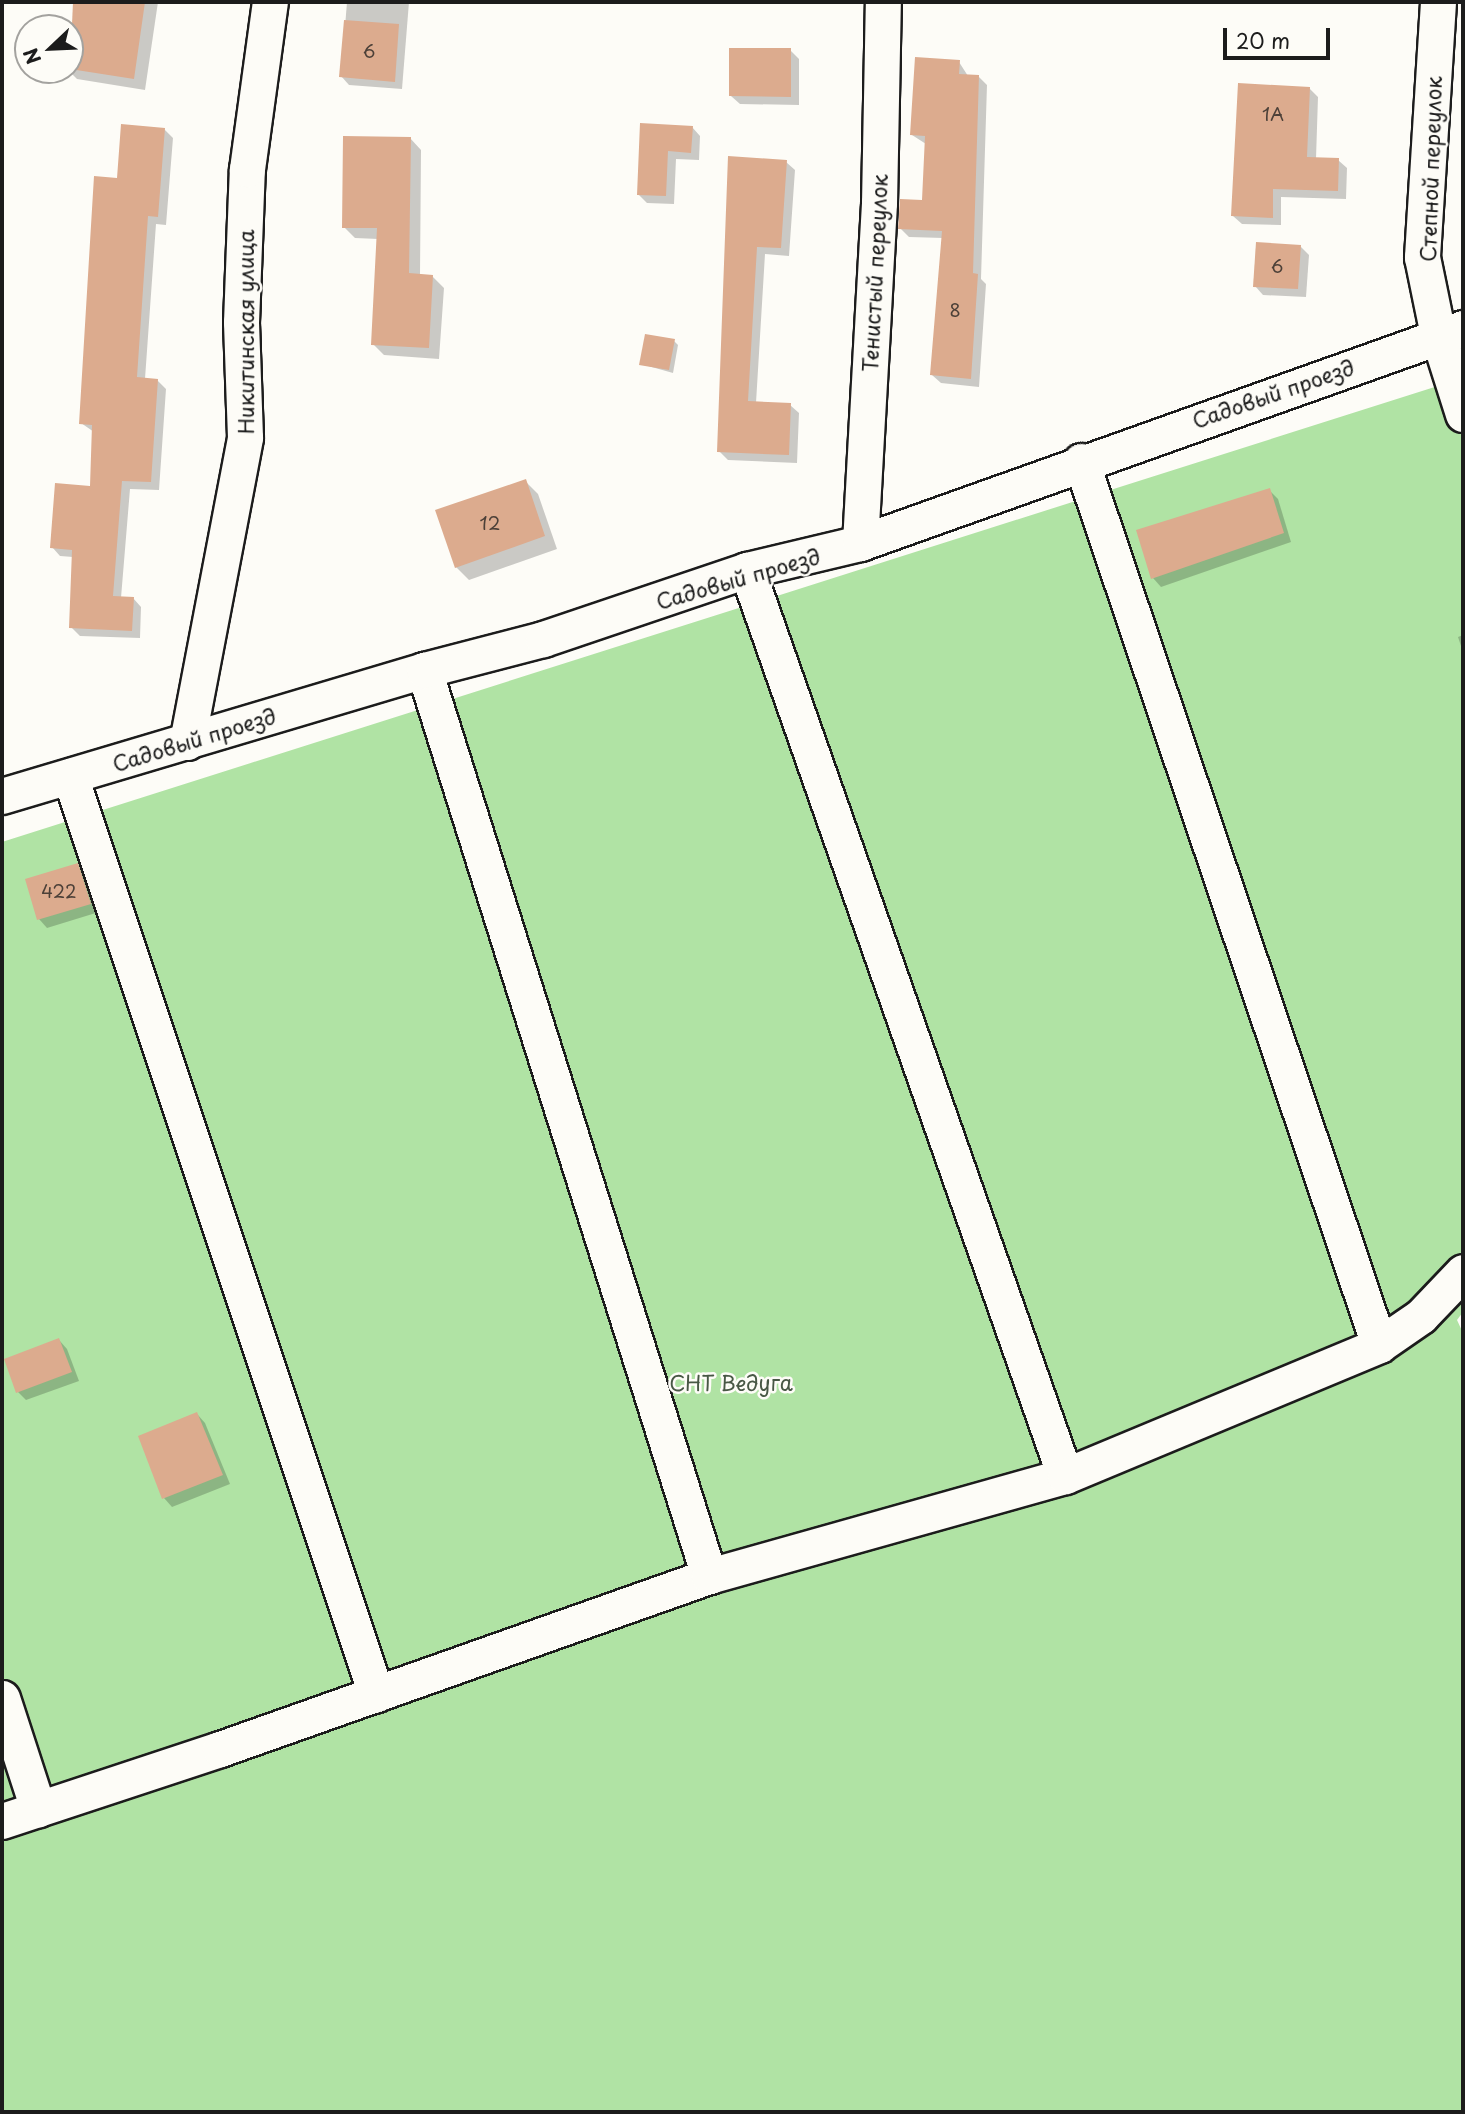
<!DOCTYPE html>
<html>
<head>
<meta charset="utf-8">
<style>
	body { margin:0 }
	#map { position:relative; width:1465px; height:2114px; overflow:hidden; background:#fdfcf7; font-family:"Playpen Sans",sans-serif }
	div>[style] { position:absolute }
	.green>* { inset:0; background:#b0e3a4 }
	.shadow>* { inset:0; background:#0003 }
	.building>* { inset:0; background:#dcab8e }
	.roads { filter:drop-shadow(2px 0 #1c1c1c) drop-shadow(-2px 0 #1c1c1c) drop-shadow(0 2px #1c1c1c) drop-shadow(0 -2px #1c1c1c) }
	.street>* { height:35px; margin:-17.5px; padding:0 17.5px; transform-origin:17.5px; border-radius:17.5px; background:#fdfcf7 }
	span { translate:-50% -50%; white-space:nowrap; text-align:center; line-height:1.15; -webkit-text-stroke:5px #fdfcf7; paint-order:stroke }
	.number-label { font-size:18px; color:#4c4038 }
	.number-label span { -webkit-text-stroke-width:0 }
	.street-label { font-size:21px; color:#1c1c1c }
	.park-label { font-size:21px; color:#485845 }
	.frame { position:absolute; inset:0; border:4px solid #1c1c1c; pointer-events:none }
	.north { position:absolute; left:14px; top:14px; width:70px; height:70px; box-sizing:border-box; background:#fdfcf7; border:2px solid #a3a29f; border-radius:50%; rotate:247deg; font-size:19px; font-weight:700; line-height:28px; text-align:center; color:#1c1c1c }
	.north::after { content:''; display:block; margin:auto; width:24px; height:32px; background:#1c1c1c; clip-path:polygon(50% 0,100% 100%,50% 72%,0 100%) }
	.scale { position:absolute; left:1223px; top:28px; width:107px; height:32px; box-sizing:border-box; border:4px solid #1c1c1c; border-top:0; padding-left:9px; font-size:21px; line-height:24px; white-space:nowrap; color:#1c1c1c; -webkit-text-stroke:5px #fdfcf7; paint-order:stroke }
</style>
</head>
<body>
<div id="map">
	<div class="green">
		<i style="clip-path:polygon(1463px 378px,1463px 1312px,1457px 1320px,1463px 1333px,1463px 2112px,2px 2112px,2px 842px)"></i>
	</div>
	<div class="shadow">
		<i style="clip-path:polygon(75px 2px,158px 2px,145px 90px,77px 79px,68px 70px)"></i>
		<i style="clip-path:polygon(347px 2px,409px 2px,402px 89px,349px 85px,341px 76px)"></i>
		<i style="clip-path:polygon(931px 2px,999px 2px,999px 3px)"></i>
		<i style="clip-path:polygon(790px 50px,799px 59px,799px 105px,740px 104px,731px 96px)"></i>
		<i style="clip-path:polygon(959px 62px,968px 76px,978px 76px,987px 85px,981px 279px,986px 284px,979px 387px,941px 383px,932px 375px,943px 238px,909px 237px,900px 228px,924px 202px,926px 144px,912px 135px)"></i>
		<i style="clip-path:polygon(1309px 88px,1318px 97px,1316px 159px,1338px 160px,1347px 168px,1346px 199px,1281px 197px,1281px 225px,1242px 224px,1233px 216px)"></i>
		<i style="clip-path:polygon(641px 125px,692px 127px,700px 136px,699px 160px,676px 159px,674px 204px,647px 203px,638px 194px)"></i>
		<i style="clip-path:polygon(164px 129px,173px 138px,166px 225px,156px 224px,145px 379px,157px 380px,166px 389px,159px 490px,130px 489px,121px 598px,133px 598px,141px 607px,140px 638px,80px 636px,71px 627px,73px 557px,60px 556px,52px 547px,92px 487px,94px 432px,81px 423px,118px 180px)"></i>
		<i style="clip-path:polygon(410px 138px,421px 150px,420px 276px,432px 276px,444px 288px,439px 359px,384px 355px,373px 344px,378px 239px,355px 238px,344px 227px)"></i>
		<i style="clip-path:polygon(730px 158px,786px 162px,795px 170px,789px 256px,765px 254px,756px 403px,790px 405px,799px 413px,797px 463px,728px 460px,719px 451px)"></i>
		<i style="clip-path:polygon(1300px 246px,1309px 255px,1306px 297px,1263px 295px,1255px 286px)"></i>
		<i style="clip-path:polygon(674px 341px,678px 345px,673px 373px,641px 364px)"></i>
		<i style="clip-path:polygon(525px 481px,538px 494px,557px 549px,469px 580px,456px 567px)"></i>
		<i style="clip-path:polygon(1269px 490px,1278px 499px,1291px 542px,1161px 587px,1153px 578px)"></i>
		<i style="clip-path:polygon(1463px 635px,1463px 652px,1458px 637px)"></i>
		<i style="clip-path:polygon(77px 865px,86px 874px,99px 912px,47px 928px,39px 919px)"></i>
		<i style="clip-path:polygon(59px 1340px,67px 1349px,79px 1381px,26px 1400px,18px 1392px)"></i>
		<i style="clip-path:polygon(197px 1414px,205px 1423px,230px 1484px,172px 1507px,164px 1498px)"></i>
	</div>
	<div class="building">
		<i style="clip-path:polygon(73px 2px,145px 2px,134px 79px,70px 69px)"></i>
		<i style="clip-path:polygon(344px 20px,399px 24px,395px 82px,339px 77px)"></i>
		<i style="clip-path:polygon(729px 48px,791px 48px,791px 97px,729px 96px)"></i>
		<i style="clip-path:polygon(915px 57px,960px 60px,959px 74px,979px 75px,973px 273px,978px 274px,971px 379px,930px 375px,942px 231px,898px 229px,900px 199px,922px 200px,925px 136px,910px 135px)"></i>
		<i style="clip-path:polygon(1238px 83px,1310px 87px,1307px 157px,1339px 158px,1338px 191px,1273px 189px,1273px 218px,1231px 216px)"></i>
		<i style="clip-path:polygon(640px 123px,693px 126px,691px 153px,668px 151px,666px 196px,637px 195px)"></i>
		<i style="clip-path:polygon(121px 124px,165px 128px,158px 217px,148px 216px,137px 377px,158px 379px,151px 482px,122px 481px,113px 596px,134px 597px,132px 631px,69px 628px,72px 550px,50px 548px,55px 483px,90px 486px,92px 425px,79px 424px,94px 176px,117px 178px)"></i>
		<i style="clip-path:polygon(343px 136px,411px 137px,409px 273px,433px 275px,429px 348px,371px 345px,377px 228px,342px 228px)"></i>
		<i style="clip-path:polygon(728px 156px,787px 160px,781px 248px,757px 247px,748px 401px,791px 403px,789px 455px,717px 452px)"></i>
		<i style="clip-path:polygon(1256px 242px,1301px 245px,1298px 289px,1253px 287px)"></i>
		<i style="clip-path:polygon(645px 334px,675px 339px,669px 370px,639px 365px)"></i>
		<i style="clip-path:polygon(526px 479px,545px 536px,455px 568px,435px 510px)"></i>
		<i style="clip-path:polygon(1270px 488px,1284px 533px,1151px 579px,1136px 530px)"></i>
		<i style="clip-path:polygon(78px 863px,91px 904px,37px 920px,25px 879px)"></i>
		<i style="clip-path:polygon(59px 1338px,72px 1372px,16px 1393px,4px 1359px)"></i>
		<i style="clip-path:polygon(197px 1412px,223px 1475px,162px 1499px,138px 1436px)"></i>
	</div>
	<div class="roads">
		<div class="street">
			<i style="left:1438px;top:2px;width:256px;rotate:93.6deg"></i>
			<i style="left:1422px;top:257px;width:80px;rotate:78.4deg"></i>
			<i style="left:1438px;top:335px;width:83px;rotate:72.4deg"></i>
			<i style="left:1081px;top:461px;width:933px;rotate:71.37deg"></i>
			<i style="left:860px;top:543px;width:341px;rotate:-86.8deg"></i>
			<i style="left:879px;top:203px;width:201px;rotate:-88.9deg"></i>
			<i style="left:747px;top:570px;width:960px;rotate:70.66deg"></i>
			<i style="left:424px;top:670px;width:950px;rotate:72.54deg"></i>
			<i style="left:187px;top:742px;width:310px;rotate:-79.2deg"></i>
			<i style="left:245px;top:437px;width:115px;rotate:-92deg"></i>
			<i style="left:241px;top:322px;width:153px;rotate:-87.8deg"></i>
			<i style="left:247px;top:169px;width:169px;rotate:-82.2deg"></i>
			<i style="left:70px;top:776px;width:968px;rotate:71.57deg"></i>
			<i style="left:2px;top:796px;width:440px;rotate:-16.6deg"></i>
			<i style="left:424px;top:670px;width:123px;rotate:-14.6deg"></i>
			<i style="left:543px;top:639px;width:215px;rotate:-18.7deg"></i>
			<i style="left:747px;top:570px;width:116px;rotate:-13.4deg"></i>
			<i style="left:860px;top:543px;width:640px;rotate:-19.62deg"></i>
			<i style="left:2px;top:1698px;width:117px;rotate:72deg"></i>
			<i style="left:2px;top:1821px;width:230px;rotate:-18.3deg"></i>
			<i style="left:220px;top:1749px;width:519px;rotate:-19.48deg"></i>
			<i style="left:709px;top:1576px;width:370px;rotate:-15.7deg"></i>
			<i style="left:1065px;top:1476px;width:340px;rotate:-22.6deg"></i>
			<i style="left:1379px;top:1345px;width:51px;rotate:-34.6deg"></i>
			<i style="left:1421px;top:1316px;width:61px;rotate:-46.3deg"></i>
		</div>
	</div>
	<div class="number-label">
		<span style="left:369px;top:51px">6</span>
		<span style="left:1273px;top:114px">1А</span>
		<span style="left:1277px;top:266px">6</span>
		<span style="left:955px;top:310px">8</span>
		<span style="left:490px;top:523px">12</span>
		<span style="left:59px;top:891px">422</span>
	</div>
	<div class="street-label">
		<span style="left:1430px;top:169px;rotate:-88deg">Степной переулок</span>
		<span style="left:874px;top:273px;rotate:-87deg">Тенистый переулок</span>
		<span style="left:245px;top:332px;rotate:-90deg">Никитинская улица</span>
		<span style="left:1273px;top:393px;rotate:-19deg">Садовый проезд</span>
		<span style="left:738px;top:578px;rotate:-16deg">Садовый проезд</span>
		<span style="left:194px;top:739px;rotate:-17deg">Садовый проезд</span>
	</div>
	<div class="park-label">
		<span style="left:731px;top:1382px">СНТ Ведуга</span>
	</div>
	<div class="frame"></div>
	<div class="north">N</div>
	<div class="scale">20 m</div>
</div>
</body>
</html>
